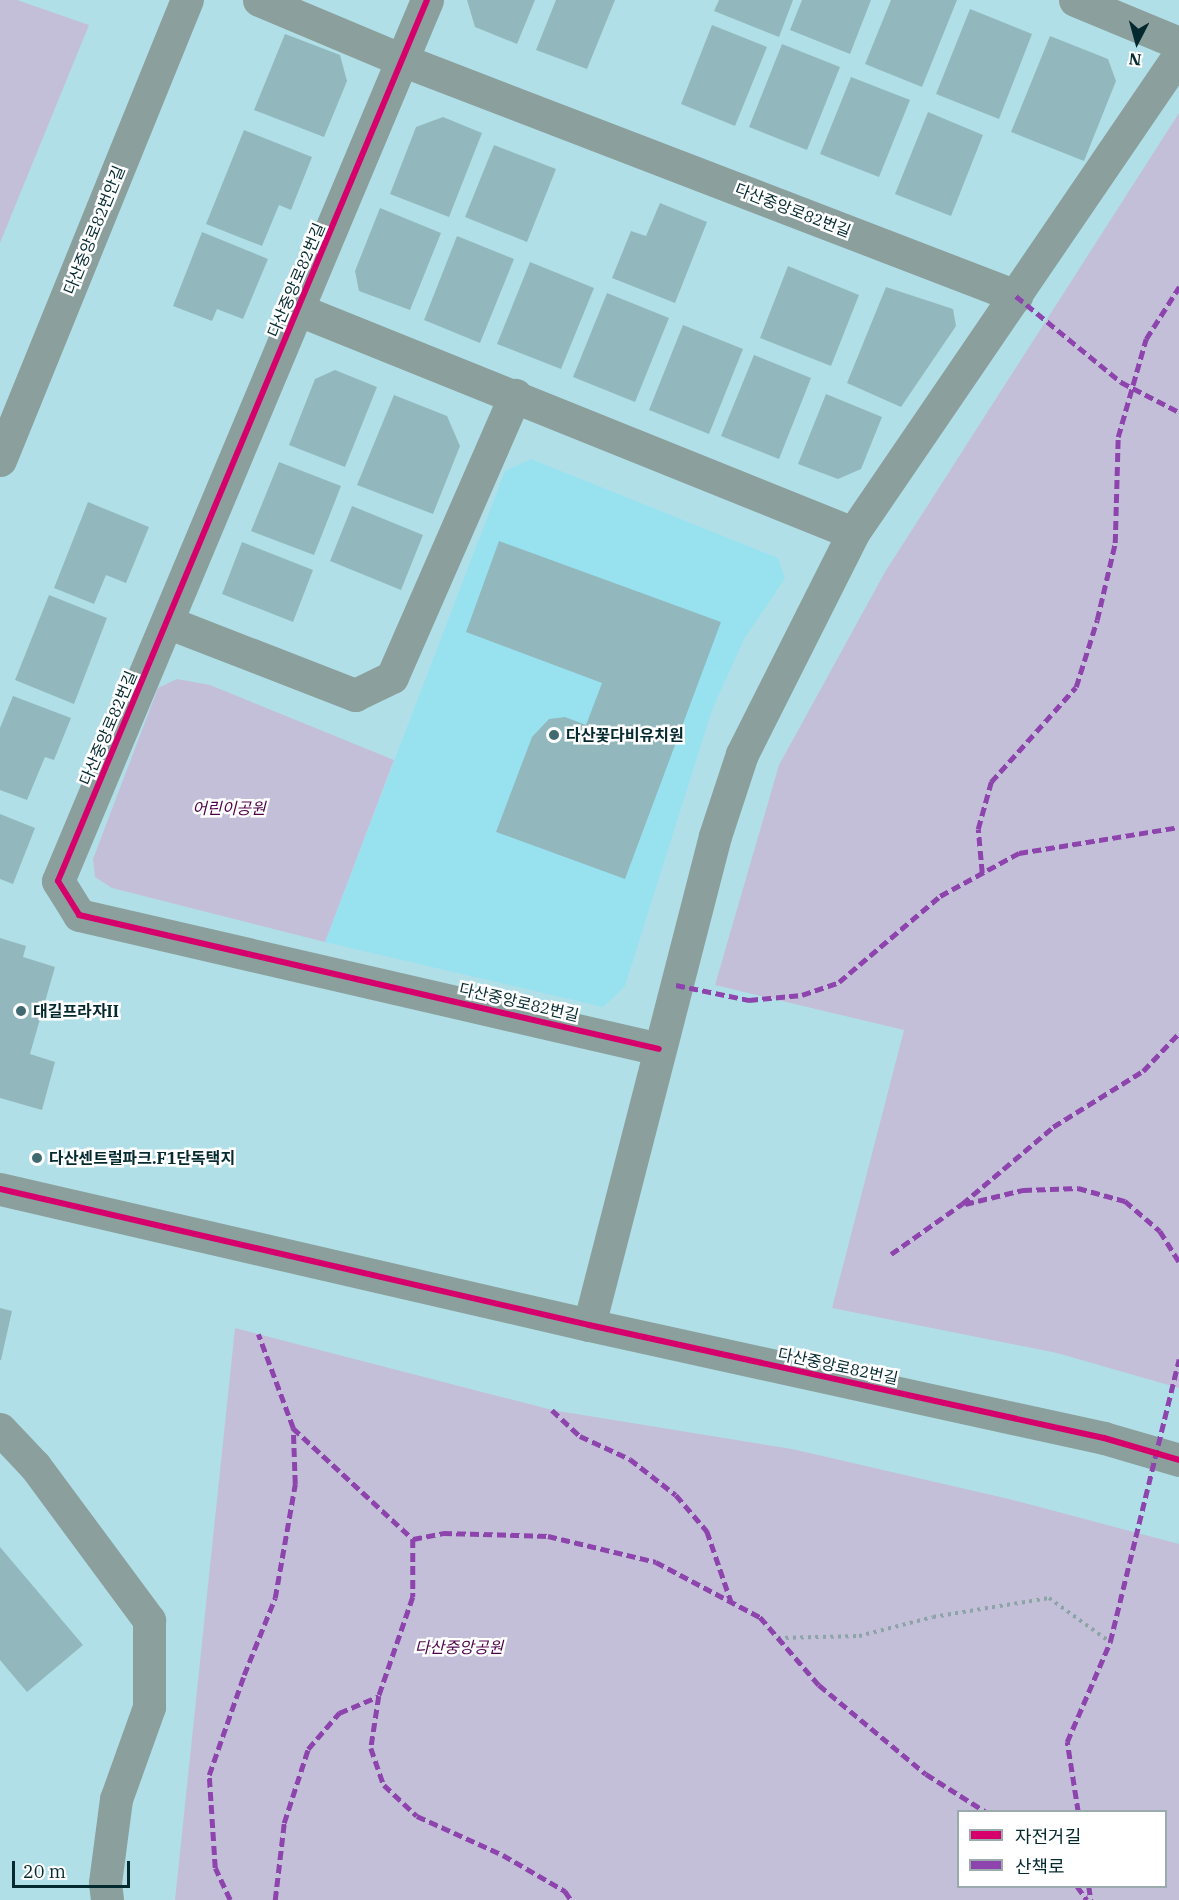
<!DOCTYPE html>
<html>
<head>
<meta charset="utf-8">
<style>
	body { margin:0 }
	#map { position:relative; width:1179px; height:1900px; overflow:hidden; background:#b0dfe7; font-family:"IBM Plex Serif","Noto Sans KR",serif }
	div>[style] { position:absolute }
	.built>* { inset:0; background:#98e2f0 }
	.green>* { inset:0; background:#c4bfd9 }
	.building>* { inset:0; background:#92b8be }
	.path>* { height:4px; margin-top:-2px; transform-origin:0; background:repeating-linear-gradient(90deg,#8ca4a5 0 3px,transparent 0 7.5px) }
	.minor>* { height:33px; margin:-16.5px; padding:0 16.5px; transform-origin:16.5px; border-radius:16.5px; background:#8b9f9c }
	.quiet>* { height:4.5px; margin-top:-2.25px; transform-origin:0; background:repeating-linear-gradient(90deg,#8e44ad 0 9px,transparent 0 13.5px) }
	.cycleway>* { height:6px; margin:-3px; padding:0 3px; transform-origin:3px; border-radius:3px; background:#d6006c }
	.dots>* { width:16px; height:16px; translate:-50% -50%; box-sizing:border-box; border:3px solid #fff; border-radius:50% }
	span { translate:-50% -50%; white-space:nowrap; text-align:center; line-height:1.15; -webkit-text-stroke:5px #fff; paint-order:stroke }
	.street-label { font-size:16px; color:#042a30 }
	.poi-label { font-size:16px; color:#042a30; font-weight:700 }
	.left { translate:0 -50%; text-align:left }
	.park-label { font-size:16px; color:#4d0049; font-style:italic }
	.legend { position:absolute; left:957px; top:1810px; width:210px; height:78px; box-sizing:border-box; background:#fff; border:2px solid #9baaac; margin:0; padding:8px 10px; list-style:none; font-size:18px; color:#042a30 }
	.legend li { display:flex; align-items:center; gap:12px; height:30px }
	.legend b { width:30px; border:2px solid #9baaac }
	.north { position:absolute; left:1107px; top:12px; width:60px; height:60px; -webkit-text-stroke:4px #fff; paint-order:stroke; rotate:186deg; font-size:16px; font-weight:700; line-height:24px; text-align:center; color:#042a30 }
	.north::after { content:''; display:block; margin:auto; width:21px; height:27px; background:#042a30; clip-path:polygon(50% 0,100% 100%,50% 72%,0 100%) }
	.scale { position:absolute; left:12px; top:1861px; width:118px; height:27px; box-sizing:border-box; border:3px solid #042a30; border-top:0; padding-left:8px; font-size:18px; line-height:21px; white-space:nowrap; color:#042a30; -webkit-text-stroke:4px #fff; paint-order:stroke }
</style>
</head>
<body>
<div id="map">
	<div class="built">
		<i style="clip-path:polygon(531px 459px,778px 558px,785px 578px,744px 639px,712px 710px,625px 986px,603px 1007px,325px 942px,505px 471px)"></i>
	</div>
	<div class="green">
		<i style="clip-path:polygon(0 0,17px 0,89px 25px,0 243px)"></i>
		<i style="clip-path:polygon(1179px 113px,1179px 1388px,1057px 1353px,832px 1308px,904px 1030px,715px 985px,779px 765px,885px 572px)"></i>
		<i style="clip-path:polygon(177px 679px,210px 685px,394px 760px,325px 942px,112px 888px,95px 877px,93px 859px,158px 688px)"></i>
		<i style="clip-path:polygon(evenodd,235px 1328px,552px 1410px,792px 1449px,1009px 1499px,1179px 1544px,1179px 1900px,175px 1900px,235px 1328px,958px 1812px,1166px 1812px,1166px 1886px,958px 1886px,958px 1812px)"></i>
	</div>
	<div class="building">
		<i style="clip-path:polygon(467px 0,535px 0,517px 44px,475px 27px)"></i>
		<i style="clip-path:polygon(556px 0,615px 0,587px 69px,536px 50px)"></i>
		<i style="clip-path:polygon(719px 0,793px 0,779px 37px,714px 11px)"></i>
		<i style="clip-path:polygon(802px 0,871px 0,850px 54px,790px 30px)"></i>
		<i style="clip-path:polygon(891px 0,957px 0,922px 87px,865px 64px)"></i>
		<i style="clip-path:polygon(970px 9px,1032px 34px,999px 119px,936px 94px)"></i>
		<i style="clip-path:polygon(712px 25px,767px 47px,735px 126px,681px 104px)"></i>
		<i style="clip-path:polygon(285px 34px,340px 55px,347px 81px,324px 137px,254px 110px)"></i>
		<i style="clip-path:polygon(1050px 36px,1108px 59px,1116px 81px,1084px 161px,1011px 132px)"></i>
		<i style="clip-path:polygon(782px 44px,840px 67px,807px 150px,749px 127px)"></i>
		<i style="clip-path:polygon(851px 77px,910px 100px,879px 177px,820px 154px)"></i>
		<i style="clip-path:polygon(928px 112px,983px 135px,951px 216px,895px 194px)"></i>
		<i style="clip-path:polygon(443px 117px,482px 133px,449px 217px,390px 194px,416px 127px)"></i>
		<i style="clip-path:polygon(244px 130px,312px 157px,291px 210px,279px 205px,262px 246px,206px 224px)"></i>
		<i style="clip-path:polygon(494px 145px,556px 169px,527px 242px,465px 217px)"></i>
		<i style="clip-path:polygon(660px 203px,707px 222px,675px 303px,612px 278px,631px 231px,646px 236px)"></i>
		<i style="clip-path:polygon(380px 208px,441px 233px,410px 310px,359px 291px,355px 271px)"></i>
		<i style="clip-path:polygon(202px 232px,268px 259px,243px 319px,217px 309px,212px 321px,173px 306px)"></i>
		<i style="clip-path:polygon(457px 236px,514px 259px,480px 343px,424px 320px)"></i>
		<i style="clip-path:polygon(530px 262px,594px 288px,561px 369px,497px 344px)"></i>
		<i style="clip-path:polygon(788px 266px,859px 295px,831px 366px,760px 338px)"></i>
		<i style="clip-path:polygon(886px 287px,953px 309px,956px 326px,901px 407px,847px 383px)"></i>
		<i style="clip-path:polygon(607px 293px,669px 318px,635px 402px,573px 377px)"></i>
		<i style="clip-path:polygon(683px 325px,743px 349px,709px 434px,649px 410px)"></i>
		<i style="clip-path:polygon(754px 355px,811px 378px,779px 459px,721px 436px)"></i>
		<i style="clip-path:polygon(335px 370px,377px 387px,345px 467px,289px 445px,315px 379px)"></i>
		<i style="clip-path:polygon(826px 394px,882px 417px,861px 469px,838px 479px,798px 464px)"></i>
		<i style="clip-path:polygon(394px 395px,447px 416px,460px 446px,433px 514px,357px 485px)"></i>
		<i style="clip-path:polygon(279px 462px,341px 486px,314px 555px,251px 531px)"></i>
		<i style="clip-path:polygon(88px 502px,149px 527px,126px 583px,106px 575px,94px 604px,54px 588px)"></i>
		<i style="clip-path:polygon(352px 506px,423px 535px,401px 590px,330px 561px)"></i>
		<i style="clip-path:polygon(499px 541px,721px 622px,625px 879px,496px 832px,532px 737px,549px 719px,565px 717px,586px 725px,602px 683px,466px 632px)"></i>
		<i style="clip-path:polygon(242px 542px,313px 570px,293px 622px,222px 594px)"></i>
		<i style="clip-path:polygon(49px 595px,107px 618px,74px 704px,15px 680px)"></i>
		<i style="clip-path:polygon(13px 696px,71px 718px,54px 760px,45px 757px,27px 800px,0 790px,0 728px)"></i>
		<i style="clip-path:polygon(0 814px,35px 828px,13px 884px,0 879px)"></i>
		<i style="clip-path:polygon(0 938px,26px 946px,23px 957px,55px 967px,30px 1054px,55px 1062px,42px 1110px,0 1098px)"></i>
		<i style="clip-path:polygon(0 1308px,12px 1311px,1px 1360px,0 1360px)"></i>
		<i style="clip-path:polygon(0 1547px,83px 1645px,27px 1692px,0 1660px)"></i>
	</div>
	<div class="path">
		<i style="left:778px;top:1638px;width:81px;rotate:-1.4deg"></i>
		<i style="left:859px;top:1636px;width:76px;rotate:-14.4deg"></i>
		<i style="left:933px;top:1617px;width:118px;rotate:-9.3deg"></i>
		<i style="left:1049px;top:1598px;width:75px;rotate:35.8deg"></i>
	</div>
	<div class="minor">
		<i style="left:259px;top:0;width:155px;rotate:22.8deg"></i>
		<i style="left:402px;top:60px;width:658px;rotate:21.03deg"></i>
		<i style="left:427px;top:0;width:955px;rotate:112.73deg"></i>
		<i style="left:58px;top:881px;width:40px;rotate:58deg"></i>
		<i style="left:79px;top:915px;width:595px;rotate:13.01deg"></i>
		<i style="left:1075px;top:0;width:113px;rotate:22.5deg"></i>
		<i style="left:299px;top:310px;width:597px;rotate:21.93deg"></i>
		<i style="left:0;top:460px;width:497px;rotate:-67.9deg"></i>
		<i style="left:167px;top:622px;width:202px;rotate:21.2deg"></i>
		<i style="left:355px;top:695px;width:41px;rotate:-25.9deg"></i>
		<i style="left:392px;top:677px;width:308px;rotate:-66.4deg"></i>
		<i style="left:0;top:1189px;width:604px;rotate:13deg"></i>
		<i style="left:589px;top:1325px;width:527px;rotate:12.38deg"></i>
		<i style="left:1104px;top:1438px;width:78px;rotate:16.3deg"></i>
		<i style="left:589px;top:1325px;width:505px;rotate:-75.55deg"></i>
		<i style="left:715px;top:836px;width:86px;rotate:-71.8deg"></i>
		<i style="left:742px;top:754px;width:247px;rotate:-63.3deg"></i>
		<i style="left:853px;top:533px;width:579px;rotate:-55.71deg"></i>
		<i style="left:0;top:1429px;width:51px;rotate:46.6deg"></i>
		<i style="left:35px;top:1466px;width:192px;rotate:53.5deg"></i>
		<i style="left:149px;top:1620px;width:87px;rotate:90deg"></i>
		<i style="left:149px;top:1707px;width:98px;rotate:109.7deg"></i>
		<i style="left:116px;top:1799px;width:85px;rotate:97.5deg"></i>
		<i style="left:105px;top:1883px;width:17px;rotate:83deg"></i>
	</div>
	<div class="quiet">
		<i style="left:1016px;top:296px;width:136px;rotate:39.3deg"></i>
		<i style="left:1121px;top:382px;width:65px;rotate:27.3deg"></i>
		<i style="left:982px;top:873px;width:44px;rotate:-95.2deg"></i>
		<i style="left:978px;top:829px;width:49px;rotate:-74.5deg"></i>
		<i style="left:991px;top:782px;width:127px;rotate:-48.2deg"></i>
		<i style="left:1076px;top:687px;width:70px;rotate:-72.6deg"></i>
		<i style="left:1097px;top:620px;width:79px;rotate:-76.8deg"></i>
		<i style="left:1115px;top:543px;width:106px;rotate:-88.4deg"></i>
		<i style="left:1118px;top:437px;width:102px;rotate:-74.1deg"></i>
		<i style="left:1146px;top:339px;width:62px;rotate:-57.6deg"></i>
		<i style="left:676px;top:985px;width:75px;rotate:11.6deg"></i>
		<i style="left:749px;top:1000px;width:53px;rotate:-5.4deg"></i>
		<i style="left:802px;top:995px;width:39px;rotate:-19deg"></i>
		<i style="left:839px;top:982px;width:133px;rotate:-40.4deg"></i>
		<i style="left:940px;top:896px;width:90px;rotate:-28.6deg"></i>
		<i style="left:1019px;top:853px;width:162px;rotate:-9.2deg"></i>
		<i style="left:965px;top:1204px;width:60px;rotate:-13.6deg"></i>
		<i style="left:1023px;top:1190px;width:55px;rotate:-2.1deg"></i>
		<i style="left:1078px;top:1188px;width:49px;rotate:15.5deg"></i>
		<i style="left:1125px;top:1201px;width:46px;rotate:40.6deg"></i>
		<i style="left:1160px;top:1231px;width:36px;rotate:58deg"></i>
		<i style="left:891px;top:1254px;width:87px;rotate:-35.2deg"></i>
		<i style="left:962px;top:1204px;width:119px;rotate:-40.2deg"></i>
		<i style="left:1053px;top:1127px;width:106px;rotate:-31.9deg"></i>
		<i style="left:1143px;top:1071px;width:52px;rotate:-46.5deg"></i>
		<i style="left:552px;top:1410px;width:38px;rotate:43deg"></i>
		<i style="left:580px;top:1436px;width:55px;rotate:24.7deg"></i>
		<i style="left:630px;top:1459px;width:58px;rotate:38deg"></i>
		<i style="left:676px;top:1495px;width:48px;rotate:49.3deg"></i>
		<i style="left:707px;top:1531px;width:74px;rotate:71.1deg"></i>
		<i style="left:293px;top:1428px;width:163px;rotate:42.8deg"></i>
		<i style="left:413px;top:1539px;width:58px;rotate:90deg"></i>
		<i style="left:413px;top:1597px;width:105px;rotate:109deg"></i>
		<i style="left:379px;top:1696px;width:53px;rotate:98.7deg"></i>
		<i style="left:371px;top:1748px;width:39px;rotate:71deg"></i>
		<i style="left:384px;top:1785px;width:45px;rotate:43.2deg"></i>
		<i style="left:417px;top:1816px;width:94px;rotate:24.4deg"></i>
		<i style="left:503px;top:1855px;width:72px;rotate:30.1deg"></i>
		<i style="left:565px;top:1891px;width:11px;rotate:56deg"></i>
		<i style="left:413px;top:1539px;width:31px;rotate:-11deg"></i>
		<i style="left:443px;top:1533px;width:105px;rotate:1.6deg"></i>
		<i style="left:548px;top:1536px;width:111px;rotate:13.5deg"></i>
		<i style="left:656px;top:1562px;width:118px;rotate:27.9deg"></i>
		<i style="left:760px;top:1617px;width:90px;rotate:49.1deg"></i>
		<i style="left:819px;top:1685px;width:139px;rotate:39.8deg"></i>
		<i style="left:926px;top:1774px;width:71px;rotate:32.3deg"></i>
		<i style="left:1078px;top:1812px;width:71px;rotate:-98.9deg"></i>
		<i style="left:1067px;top:1742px;width:109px;rotate:-66.7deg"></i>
		<i style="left:1110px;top:1642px;width:291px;rotate:-76.3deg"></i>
		<i style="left:1077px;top:1886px;width:17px;rotate:54deg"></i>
		<i style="left:1089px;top:1886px;width:14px;rotate:82deg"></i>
		<i style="left:230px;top:1900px;width:35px;rotate:-115deg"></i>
		<i style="left:215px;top:1868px;width:93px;rotate:-93.7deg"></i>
		<i style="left:209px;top:1775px;width:106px;rotate:-70.7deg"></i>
		<i style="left:244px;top:1675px;width:83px;rotate:-68.1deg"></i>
		<i style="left:275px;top:1598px;width:116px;rotate:-80deg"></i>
		<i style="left:295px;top:1484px;width:56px;rotate:-92deg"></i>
		<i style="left:293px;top:1428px;width:100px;rotate:-110.4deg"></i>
		<i style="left:275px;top:1900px;width:78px;rotate:-83.3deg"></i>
		<i style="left:284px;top:1823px;width:78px;rotate:-72deg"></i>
		<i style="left:308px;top:1749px;width:48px;rotate:-49.3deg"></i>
		<i style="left:339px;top:1713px;width:43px;rotate:-23deg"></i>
	</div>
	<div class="cycleway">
		<i style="left:427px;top:0;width:955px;rotate:112.73deg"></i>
		<i style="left:58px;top:881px;width:40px;rotate:58deg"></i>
		<i style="left:79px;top:915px;width:595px;rotate:13.01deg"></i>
		<i style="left:0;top:1189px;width:604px;rotate:13deg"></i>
		<i style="left:589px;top:1325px;width:527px;rotate:12.38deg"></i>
		<i style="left:1104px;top:1438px;width:78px;rotate:16.3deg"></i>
	</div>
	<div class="dots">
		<i style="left:554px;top:735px;background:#406970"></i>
		<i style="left:21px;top:1011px;background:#406970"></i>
		<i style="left:37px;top:1158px;background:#406970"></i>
	</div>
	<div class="street-label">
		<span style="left:793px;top:210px;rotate:21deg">다산중앙로82번길</span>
		<span style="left:94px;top:230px;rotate:-68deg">다산중앙로82번안길</span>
		<span style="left:296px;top:280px;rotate:-67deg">다산중앙로82번길</span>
		<span style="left:108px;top:728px;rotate:-67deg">다산중앙로82번길</span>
		<span style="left:519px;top:1002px;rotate:13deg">다산중앙로82번길</span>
		<span style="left:838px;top:1366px;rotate:12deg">다산중앙로82번길</span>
	</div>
	<div class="poi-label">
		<span class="left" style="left:566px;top:735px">다산꽃다비유치원</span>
		<span class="left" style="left:33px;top:1011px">대길프라자II</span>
		<span class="left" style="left:49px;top:1158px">다산센트럴파크.F1단독택지</span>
	</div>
	<div class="park-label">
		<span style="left:229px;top:808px">어린이공원</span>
		<span style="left:459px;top:1647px">다산중앙공원</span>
	</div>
	<ul class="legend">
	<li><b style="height:8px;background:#d6006c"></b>자전거길</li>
	<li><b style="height:8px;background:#8e44ad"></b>산책로</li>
	</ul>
	<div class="north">N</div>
	<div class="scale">20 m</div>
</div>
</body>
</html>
